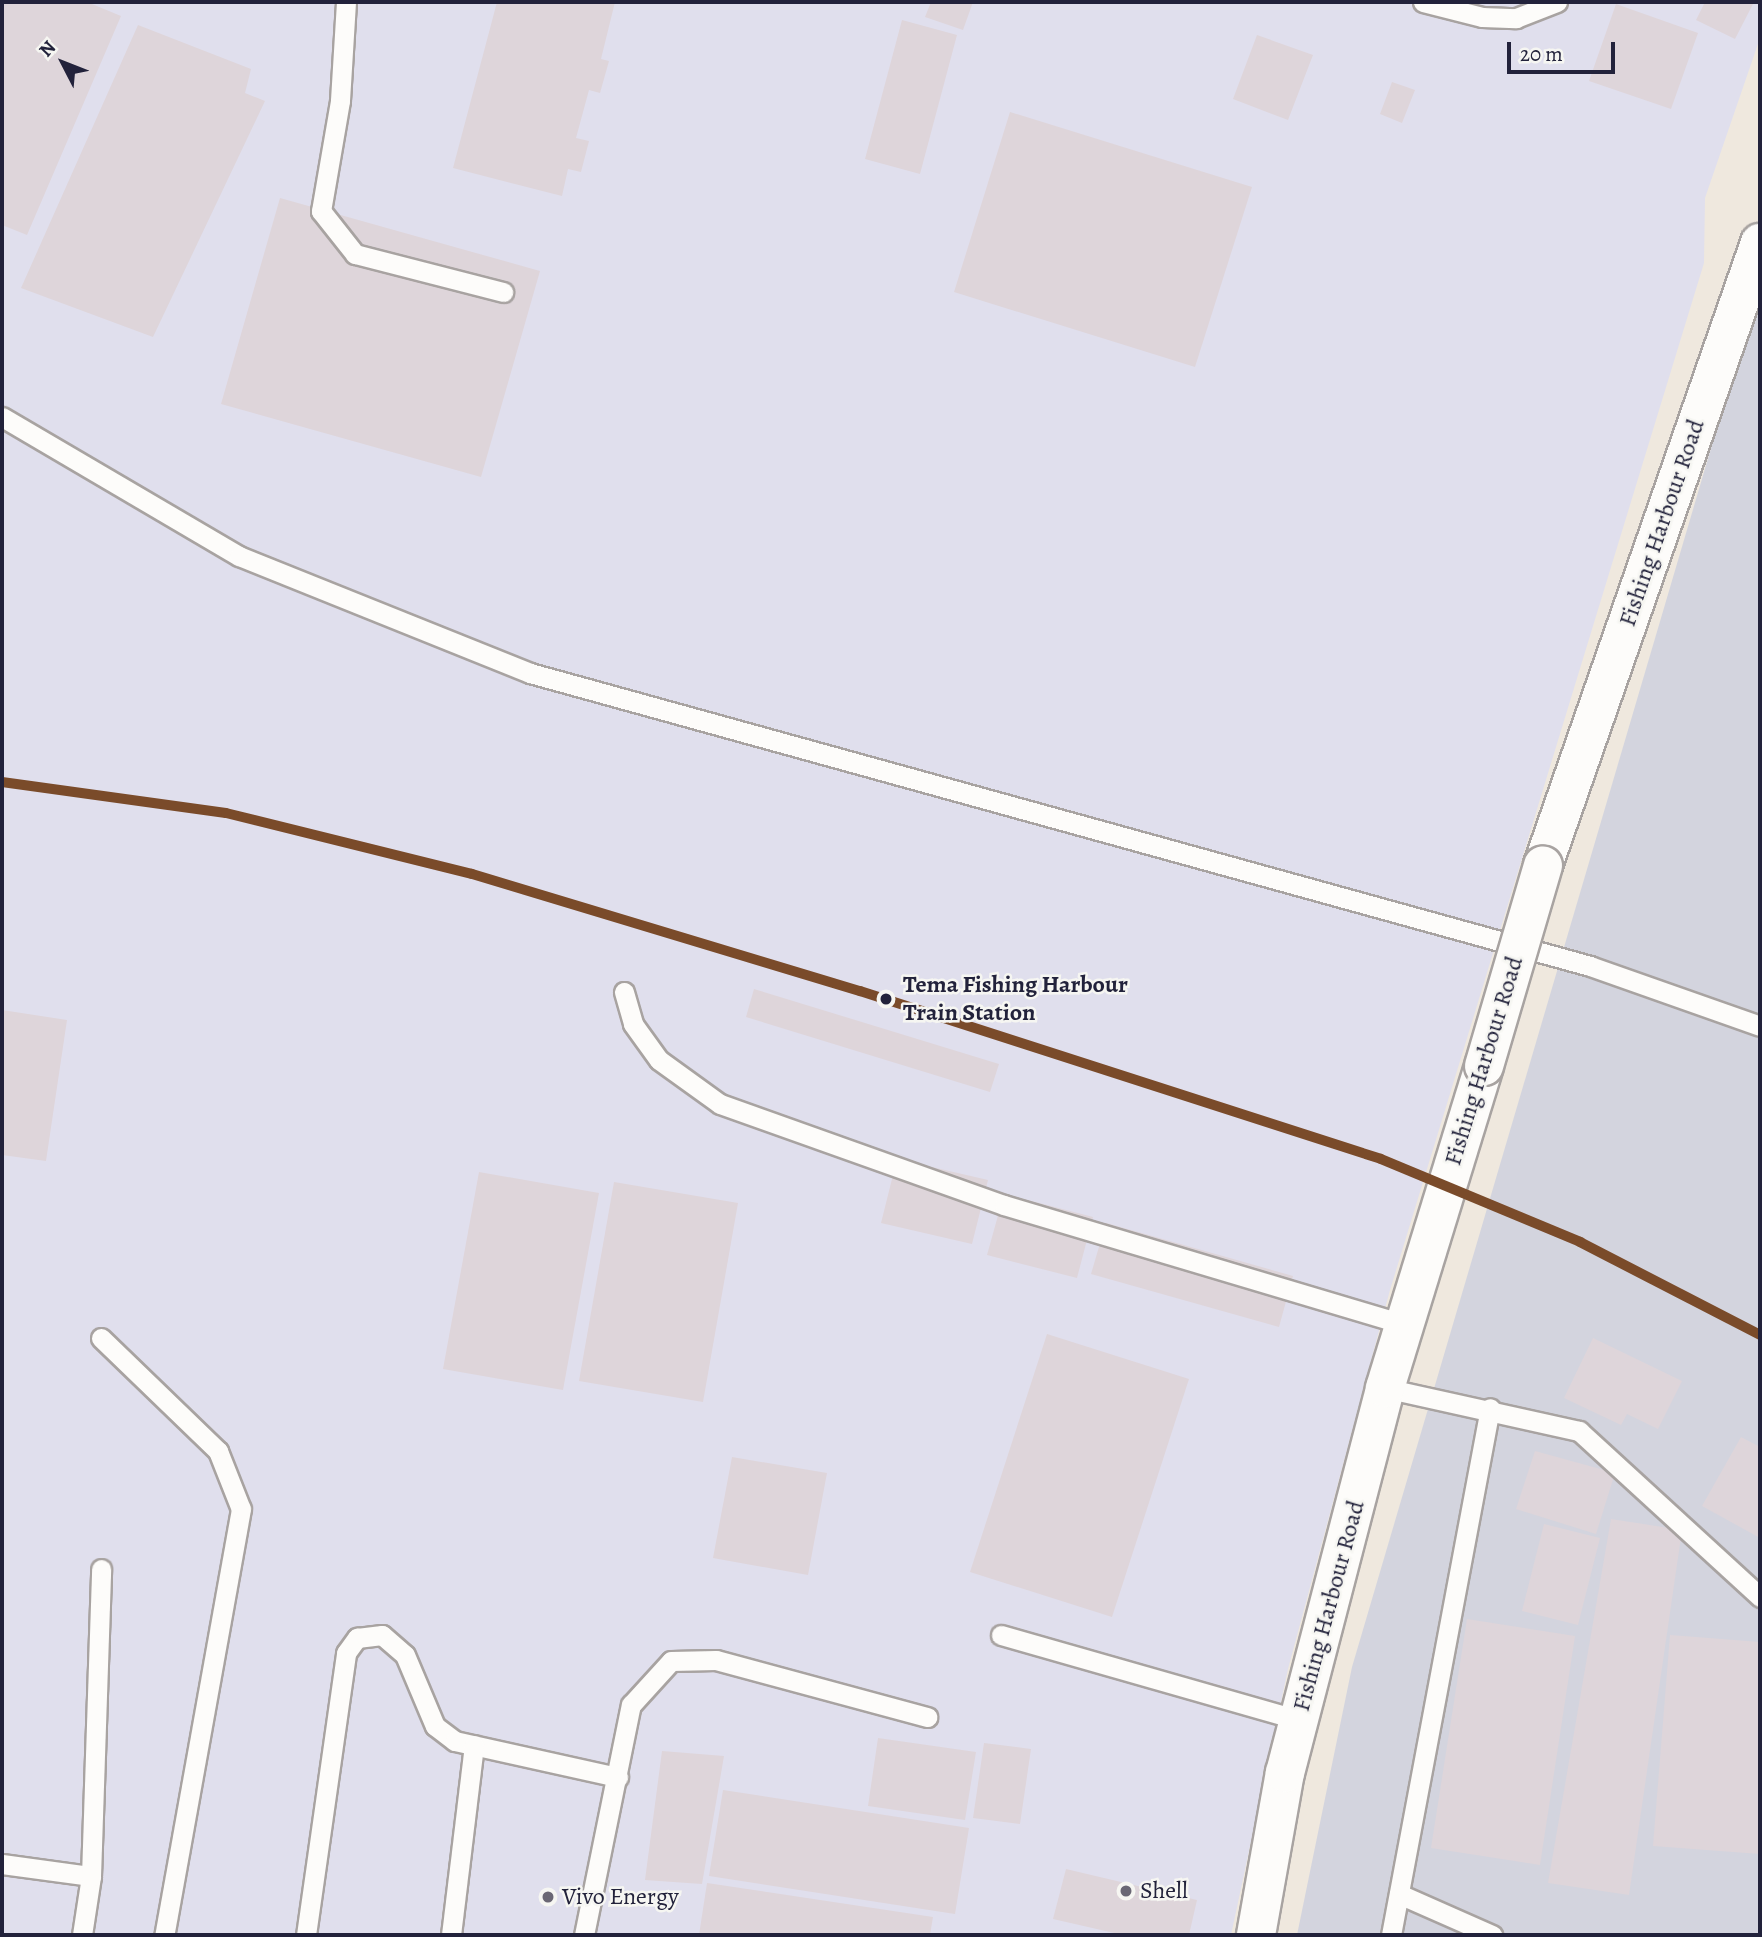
<!DOCTYPE html>
<html>
<head>
<meta charset="utf-8">
<style>
	body { margin:0 }
	#map { position:relative; width:1762px; height:1937px; overflow:hidden; background:#efe8de; font-family:Alegreya,serif }
	div>[style] { position:absolute }
	.built>* { inset:0; background:#e0dfed }
	.industrial>* { inset:0; background:#d3d4de }
	.building>* { inset:0; background:#ded5da }
	.roads { filter:drop-shadow(2px 0 #a8a3a1) drop-shadow(-2px 0 #a8a3a1) drop-shadow(0 2px #a8a3a1) drop-shadow(0 -2px #a8a3a1) }
	.lane>* { height:19px; margin:-9.5px; padding:0 9.5px; transform-origin:9.5px; border-radius:9.5px; background:#fdfcfa }
	.secondary>* { height:38px; margin:-19px; padding:0 19px; transform-origin:19px; border-radius:19px; background:#fdfcfa }
	.bridges { filter:drop-shadow(2px 0 #a8a3a1) drop-shadow(-2px 0 #a8a3a1) drop-shadow(0 2px #a8a3a1) drop-shadow(0 -2px #a8a3a1) }
	.secondary-bridge>* { height:38px; margin:-19px; padding:0 19px; transform-origin:19px; border-radius:19px; background:#fdfcfa }
	.rail-1>* { height:10px; margin:-5px; padding:0 5px; transform-origin:5px; border-radius:5px; background:#7a4b2a }
	.dots>* { width:19px; height:19px; translate:-50% -50%; box-sizing:border-box; border:4px solid #f6f6f2; border-radius:50% }
	span { translate:-50% -50%; white-space:nowrap; text-align:center; line-height:1.15; -webkit-text-stroke:5px #f6f6f2; paint-order:stroke }
	.street-label { font-size:24px; color:#22223b }
	.stop-label { font-size:24px; color:#22223b; font-weight:700 }
	.left { translate:0 -50%; text-align:left }
	.poi-label { font-size:24px; color:#22223b }
	.frame { position:absolute; inset:0; border:4px solid #22223b; pointer-events:none }
	.north { position:absolute; left:28px; top:28px; width:70px; height:70px; -webkit-text-stroke:5px #f6f6f2; paint-order:stroke; rotate:312deg; font-size:19px; font-weight:700; line-height:28px; text-align:center; color:#22223b }
	.north::after { content:''; display:block; margin:auto; width:24px; height:32px; background:#22223b; clip-path:polygon(50% 0,100% 100%,50% 72%,0 100%) }
	.scale { position:absolute; left:1507px; top:42px; width:108px; height:32px; box-sizing:border-box; border:4px solid #22223b; border-top:0; padding-left:9px; font-size:21px; line-height:24px; white-space:nowrap; color:#22223b; -webkit-text-stroke:5px #f6f6f2; paint-order:stroke }
</style>
</head>
<body>
<div id="map">
	<div class="built">
		<i style="clip-path:polygon(2px 2px,1760px 2px,1760px 38px,1705px 198px,1704px 263px,1390px 1290px,1288px 1669px,1231px 1935px,2px 1935px)"></i>
	</div>
	<div class="industrial">
		<i style="clip-path:polygon(1760px 282px,1760px 1935px,1297px 1935px,1352px 1667px)"></i>
	</div>
	<div class="building">
		<i style="clip-path:polygon(2px 2px,87px 2px,121px 16px,27px 235px,2px 225px)"></i>
		<i style="clip-path:polygon(497px 2px,615px 2px,601px 59px,609px 61px,600px 93px,589px 90px,576px 138px,589px 141px,581px 172px,568px 169px,562px 196px,453px 168px)"></i>
		<i style="clip-path:polygon(931px 2px,973px 2px,963px 30px,925px 17px)"></i>
		<i style="clip-path:polygon(1705px 2px,1754px 2px,1735px 39px,1696px 20px)"></i>
		<i style="clip-path:polygon(1616px 4px,1698px 33px,1671px 109px,1589px 81px)"></i>
		<i style="clip-path:polygon(902px 20px,957px 35px,920px 174px,865px 159px)"></i>
		<i style="clip-path:polygon(138px 25px,251px 69px,245px 93px,265px 101px,153px 337px,21px 288px)"></i>
		<i style="clip-path:polygon(1257px 35px,1313px 55px,1288px 120px,1233px 99px)"></i>
		<i style="clip-path:polygon(1392px 82px,1415px 90px,1402px 123px,1380px 114px)"></i>
		<i style="clip-path:polygon(1010px 112px,1252px 187px,1195px 367px,954px 292px)"></i>
		<i style="clip-path:polygon(280px 198px,540px 271px,481px 477px,221px 404px)"></i>
		<i style="clip-path:polygon(754px 989px,999px 1064px,990px 1092px,746px 1017px)"></i>
		<i style="clip-path:polygon(2px 1010px,67px 1020px,46px 1161px,2px 1155px)"></i>
		<i style="clip-path:polygon(897px 1159px,988px 1180px,972px 1244px,881px 1223px)"></i>
		<i style="clip-path:polygon(479px 1172px,599px 1193px,563px 1390px,443px 1369px)"></i>
		<i style="clip-path:polygon(614px 1182px,738px 1203px,703px 1402px,579px 1381px)"></i>
		<i style="clip-path:polygon(1004px 1194px,1093px 1217px,1077px 1278px,987px 1255px)"></i>
		<i style="clip-path:polygon(1106px 1223px,1293px 1276px,1279px 1327px,1091px 1274px)"></i>
		<i style="clip-path:polygon(1047px 1334px,1189px 1379px,1112px 1617px,970px 1572px)"></i>
		<i style="clip-path:polygon(1593px 1338px,1682px 1381px,1658px 1429px,1627px 1414px,1621px 1425px,1564px 1398px)"></i>
		<i style="clip-path:polygon(1741px 1437px,1760px 1447px,1760px 1538px,1702px 1506px)"></i>
		<i style="clip-path:polygon(1535px 1451px,1615px 1473px,1596px 1534px,1516px 1509px)"></i>
		<i style="clip-path:polygon(732px 1457px,827px 1473px,808px 1575px,713px 1558px)"></i>
		<i style="clip-path:polygon(1611px 1519px,1682px 1530px,1629px 1895px,1548px 1883px)"></i>
		<i style="clip-path:polygon(1544px 1524px,1600px 1538px,1578px 1625px,1522px 1611px)"></i>
		<i style="clip-path:polygon(1467px 1619px,1575px 1636px,1540px 1865px,1431px 1848px)"></i>
		<i style="clip-path:polygon(1670px 1635px,1760px 1642px,1760px 1854px,1653px 1846px)"></i>
		<i style="clip-path:polygon(878px 1738px,976px 1752px,965px 1820px,868px 1806px)"></i>
		<i style="clip-path:polygon(984px 1743px,1031px 1749px,1020px 1824px,973px 1818px)"></i>
		<i style="clip-path:polygon(662px 1751px,724px 1756px,702px 1884px,645px 1880px)"></i>
		<i style="clip-path:polygon(723px 1790px,969px 1828px,955px 1914px,709px 1876px)"></i>
		<i style="clip-path:polygon(1066px 1869px,1197px 1900px,1189px 1935px,1123px 1935px,1053px 1919px)"></i>
		<i style="clip-path:polygon(707px 1883px,933px 1917px,930px 1935px,699px 1935px)"></i>
	</div>
	<div class="roads">
		<div class="lane">
			<i style="left:346px;top:2px;width:99px;rotate:93.5deg"></i>
			<i style="left:340px;top:101px;width:112px;rotate:99.8deg"></i>
			<i style="left:321px;top:211px;width:55px;rotate:51.7deg"></i>
			<i style="left:355px;top:254px;width:153px;rotate:14.4deg"></i>
			<i style="left:1423px;top:2px;width:61px;rotate:14.3deg"></i>
			<i style="left:1482px;top:17px;width:34px;rotate:2deg"></i>
			<i style="left:1516px;top:18px;width:44px;rotate:-21.3deg"></i>
			<i style="left:2px;top:417px;width:275px;rotate:30.4deg"></i>
			<i style="left:239px;top:556px;width:314px;rotate:21.9deg"></i>
			<i style="left:530px;top:673px;width:1100px;rotate:15.45deg"></i>
			<i style="left:1590px;top:966px;width:180px;rotate:19.4deg"></i>
			<i style="left:624px;top:992px;width:33px;rotate:74deg"></i>
			<i style="left:633px;top:1024px;width:44px;rotate:54.2deg"></i>
			<i style="left:659px;top:1060px;width:75px;rotate:35.8deg"></i>
			<i style="left:720px;top:1104px;width:301px;rotate:19.6deg"></i>
			<i style="left:1004px;top:1205px;width:417px;rotate:16.6deg"></i>
			<i style="left:101px;top:1338px;width:163px;rotate:44deg"></i>
			<i style="left:218px;top:1451px;width:62px;rotate:68.4deg"></i>
			<i style="left:241px;top:1509px;width:433px;rotate:100.2deg"></i>
			<i style="left:1385px;top:1388px;width:199px;rotate:12.5deg"></i>
			<i style="left:1579px;top:1431px;width:246px;rotate:42.5deg"></i>
			<i style="left:1001px;top:1635px;width:310px;rotate:15.9deg"></i>
			<i style="left:2px;top:1864px;width:90px;rotate:7.7deg"></i>
			<i style="left:1399px;top:1894px;width:102px;rotate:23.8deg"></i>
			<i style="left:82px;top:1935px;width:60px;rotate:-81.3deg"></i>
			<i style="left:91px;top:1876px;width:307px;rotate:-88.1deg"></i>
			<i style="left:306px;top:1935px;width:285px;rotate:-81.9deg"></i>
			<i style="left:346px;top:1653px;width:19px;rotate:-54deg"></i>
			<i style="left:357px;top:1638px;width:25px;rotate:-7deg"></i>
			<i style="left:382px;top:1635px;width:30px;rotate:41deg"></i>
			<i style="left:405px;top:1655px;width:77px;rotate:67.1deg"></i>
			<i style="left:435px;top:1726px;width:25px;rotate:37deg"></i>
			<i style="left:455px;top:1741px;width:167px;rotate:12.5deg"></i>
			<i style="left:451px;top:1935px;width:191px;rotate:-83.1deg"></i>
			<i style="left:584px;top:1935px;width:235px;rotate:-78.5deg"></i>
			<i style="left:631px;top:1705px;width:59px;rotate:-47.7deg"></i>
			<i style="left:671px;top:1661px;width:45px;rotate:-1.3deg"></i>
			<i style="left:716px;top:1660px;width:219px;rotate:15.1deg"></i>
			<i style="left:1391px;top:1935px;width:536px;rotate:-79.36deg"></i>
		</div>
		<div class="secondary">
			<i style="left:1543px;top:865px;width:659px;rotate:-70.77deg"></i>
			<i style="left:1256px;top:1935px;width:165px;rotate:-79.9deg"></i>
			<i style="left:1285px;top:1773px;width:398px;rotate:-75.4deg"></i>
			<i style="left:1385px;top:1388px;width:337px;rotate:-72.9deg"></i>
		</div>
	</div>
	<div class="bridges">
		<div class="secondary-bridge">
			<i style="left:1484px;top:1066px;width:209px;rotate:-73.6deg"></i>
		</div>
	</div>
	<div class="rail-1">
		<i style="left:2px;top:782px;width:226px;rotate:7.9deg"></i>
		<i style="left:226px;top:813px;width:253px;rotate:13.9deg"></i>
		<i style="left:472px;top:874px;width:405px;rotate:16.8deg"></i>
		<i style="left:860px;top:991px;width:547px;rotate:17.87deg"></i>
		<i style="left:1381px;top:1159px;width:216px;rotate:22.6deg"></i>
		<i style="left:1580px;top:1242px;width:203px;rotate:27.3deg"></i>
	</div>
	<div class="dots">
		<i style="left:886px;top:999px;background:#22223b"></i>
		<i style="left:1126px;top:1891px;background:#6a6774"></i>
		<i style="left:548px;top:1897px;background:#6a6774"></i>
	</div>
	<div class="street-label">
		<span style="left:1662px;top:523px;rotate:-71deg">Fishing Harbour Road</span>
		<span style="left:1484px;top:1061px;rotate:-73deg">Fishing Harbour Road</span>
		<span style="left:1329px;top:1606px;rotate:-75deg">Fishing Harbour Road</span>
	</div>
	<div class="stop-label">
		<span class="left" style="left:903px;top:999px">Tema Fishing Harbour<br>Train Station</span>
	</div>
	<div class="poi-label">
		<span class="left" style="left:1140px;top:1891px">Shell</span>
		<span class="left" style="left:562px;top:1897px">Vivo Energy</span>
	</div>
	<div class="frame"></div>
	<div class="north">N</div>
	<div class="scale">20 m</div>
</div>
</body>
</html>
